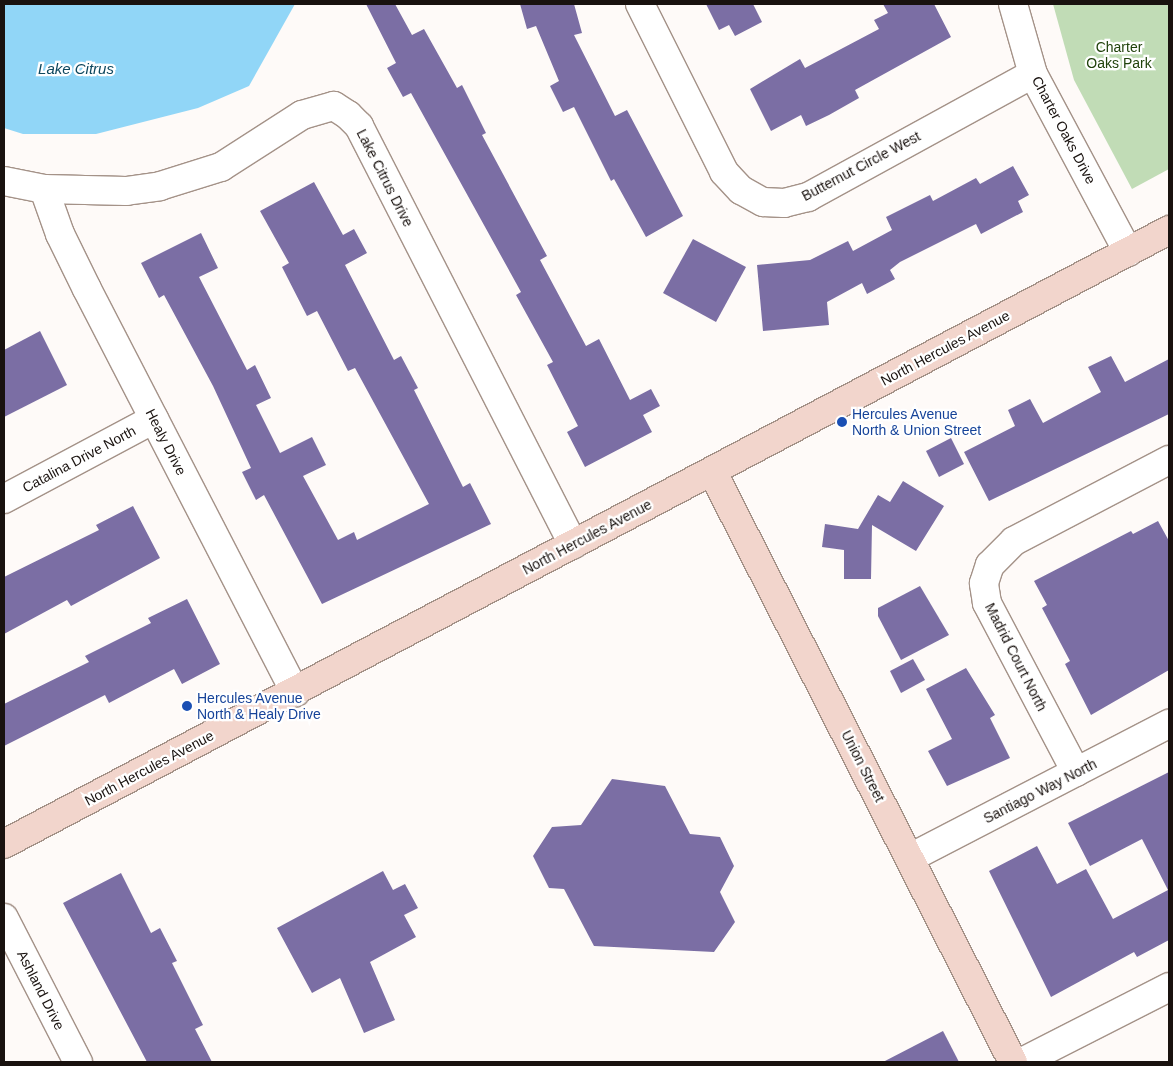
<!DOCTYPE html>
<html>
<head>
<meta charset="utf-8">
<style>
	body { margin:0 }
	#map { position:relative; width:1173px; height:1066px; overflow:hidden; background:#fefaf8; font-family:Arial,sans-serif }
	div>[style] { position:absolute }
	.green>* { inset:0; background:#c1dcb6 }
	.water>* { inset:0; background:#91d6f7 }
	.building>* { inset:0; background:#7b6ea4 }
	.roads { filter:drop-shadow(1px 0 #a49288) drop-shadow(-1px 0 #a49288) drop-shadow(0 1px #a49288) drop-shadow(0 -1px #a49288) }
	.street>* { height:28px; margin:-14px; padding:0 14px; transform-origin:14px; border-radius:14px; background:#fff }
	.secondary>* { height:28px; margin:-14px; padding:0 14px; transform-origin:14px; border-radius:14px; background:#f2d5cc }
	.dots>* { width:14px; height:14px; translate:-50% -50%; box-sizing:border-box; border:2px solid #fff; border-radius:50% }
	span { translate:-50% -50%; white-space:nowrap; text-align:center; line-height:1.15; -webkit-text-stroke:4.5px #fff; paint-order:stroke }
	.park-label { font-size:14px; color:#20420b }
	.street-label { font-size:14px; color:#19120f }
	.transit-label { font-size:14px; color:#164399 }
	.left { translate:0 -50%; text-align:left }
	.water-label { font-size:15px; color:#0d475e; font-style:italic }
	.frame { position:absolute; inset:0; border:5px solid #19120f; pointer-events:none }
</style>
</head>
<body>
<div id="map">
	<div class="green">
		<i style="clip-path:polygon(1053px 4px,1169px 4px,1169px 169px,1132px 189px,1074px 80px)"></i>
	</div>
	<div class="water">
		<i style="clip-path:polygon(4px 4px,295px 4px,249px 86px,198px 108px,96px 134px,23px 134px,4px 128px)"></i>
	</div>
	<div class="building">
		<i style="clip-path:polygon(366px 4px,395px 4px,412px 35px,424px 29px,457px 88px,462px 85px,486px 133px,482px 135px,547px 256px,540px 260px,586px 346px,599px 339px,630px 400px,651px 389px,660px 406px,643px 415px,652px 432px,585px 467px,567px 432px,578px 426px,547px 365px,553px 362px,516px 295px,521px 292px,411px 93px,403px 97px,387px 68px,396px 63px)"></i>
		<i style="clip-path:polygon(520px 4px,574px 4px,582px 33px,574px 35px,615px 116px,627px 110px,683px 216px,646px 237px,614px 179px,611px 181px,574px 107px,563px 112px,550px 86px,559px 81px,536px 26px,527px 29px)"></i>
		<i style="clip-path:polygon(706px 4px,753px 4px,762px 22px,735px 36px,729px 25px,719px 30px)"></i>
		<i style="clip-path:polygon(883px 4px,934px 4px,951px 37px,855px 90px,859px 98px,829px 115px,806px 126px,801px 115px,771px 131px,750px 89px,800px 59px,805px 68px,879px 29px,874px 20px,888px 13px)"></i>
		<i style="clip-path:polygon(1013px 166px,1029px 195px,1018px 201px,1023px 212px,981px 234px,976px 224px,900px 262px,890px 270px,895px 279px,867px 294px,862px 283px,827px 302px,829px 325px,763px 331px,757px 265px,810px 260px,848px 241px,853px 251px,892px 230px,886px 217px,930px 195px,933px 201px,976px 178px,980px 184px)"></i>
		<i style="clip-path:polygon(314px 182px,343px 235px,354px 229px,367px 253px,345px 265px,394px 360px,401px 356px,418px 388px,414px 390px,463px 487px,470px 483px,491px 524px,322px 604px,264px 495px,256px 500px,242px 472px,251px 468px,213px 386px,164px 295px,159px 298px,141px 263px,201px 233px,218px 268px,199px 277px,247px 370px,255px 365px,271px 398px,256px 405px,280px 453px,312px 437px,326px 465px,303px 476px,338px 540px,354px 532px,357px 540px,429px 504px,355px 368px,348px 371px,317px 311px,307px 316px,282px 267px,289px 263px,260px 211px)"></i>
		<i style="clip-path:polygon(693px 239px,746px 267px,716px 322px,663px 293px)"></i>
		<i style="clip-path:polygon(40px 331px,67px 385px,4px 417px,4px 350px)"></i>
		<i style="clip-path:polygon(1111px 356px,1125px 382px,1169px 359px,1169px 414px,989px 501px,964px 452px,1015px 426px,1008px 410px,1030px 399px,1043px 423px,1101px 392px,1088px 367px)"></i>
		<i style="clip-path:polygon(951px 438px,964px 464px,939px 477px,926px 451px)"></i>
		<i style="clip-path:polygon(903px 481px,944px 506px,916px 551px,872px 525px,871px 579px,844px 579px,844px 550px,822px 547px,825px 524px,858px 529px,878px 495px,890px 502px)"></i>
		<i style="clip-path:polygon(133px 506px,160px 558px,71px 606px,67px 600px,4px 634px,4px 577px,99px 530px,96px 525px)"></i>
		<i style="clip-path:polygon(1158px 521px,1169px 541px,1169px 670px,1091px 715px,1065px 664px,1070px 661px,1042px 608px,1047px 605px,1034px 581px,1131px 531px,1133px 534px)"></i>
		<i style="clip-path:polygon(920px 586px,949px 635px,901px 660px,878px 616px,878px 608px)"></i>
		<i style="clip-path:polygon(187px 599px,220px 664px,182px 684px,174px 669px,109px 703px,105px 695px,4px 746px,4px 704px,89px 662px,85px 656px,151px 623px,148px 618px)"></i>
		<i style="clip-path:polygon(913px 659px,925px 680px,901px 693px,890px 671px)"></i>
		<i style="clip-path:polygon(966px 668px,995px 715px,990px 718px,1010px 758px,947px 786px,928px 751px,952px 739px,926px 689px)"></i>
		<i style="clip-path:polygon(1169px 772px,1169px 940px,1137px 957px,1134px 952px,1051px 997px,989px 871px,1037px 846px,1057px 884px,1086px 869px,1113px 919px,1168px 890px,1142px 839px,1090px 866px,1068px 823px)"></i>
		<i style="clip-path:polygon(612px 779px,665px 786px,690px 834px,720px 837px,734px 866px,720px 892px,735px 922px,714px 952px,594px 946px,564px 889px,549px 888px,533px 856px,552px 827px,581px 825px)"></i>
		<i style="clip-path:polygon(383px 871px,393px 890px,405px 884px,418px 908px,404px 915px,416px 937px,370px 962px,395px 1020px,364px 1033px,340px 978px,312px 993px,277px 928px)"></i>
		<i style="clip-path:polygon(121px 873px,151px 933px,160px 928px,177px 961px,172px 963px,203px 1025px,195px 1029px,212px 1062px,147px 1062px,63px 903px)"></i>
		<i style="clip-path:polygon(943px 1031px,959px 1062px,883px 1062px)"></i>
	</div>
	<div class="roads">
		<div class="street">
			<i style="left:640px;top:4px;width:188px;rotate:63.4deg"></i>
			<i style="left:724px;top:172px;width:25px;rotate:47deg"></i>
			<i style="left:741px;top:190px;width:25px;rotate:29deg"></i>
			<i style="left:763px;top:202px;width:21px;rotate:3deg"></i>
			<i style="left:784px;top:203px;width:25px;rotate:-14deg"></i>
			<i style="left:808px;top:197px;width:256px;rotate:-28.7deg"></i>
			<i style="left:1013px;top:4px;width:73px;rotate:74.1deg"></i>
			<i style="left:1033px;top:74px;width:202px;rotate:61.9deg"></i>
			<i style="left:4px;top:181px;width:41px;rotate:11.3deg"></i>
			<i style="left:44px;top:189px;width:82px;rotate:1.4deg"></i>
			<i style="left:126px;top:191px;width:34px;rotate:-8deg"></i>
			<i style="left:160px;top:186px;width:64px;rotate:-17.3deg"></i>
			<i style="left:221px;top:167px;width:96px;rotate:-32.7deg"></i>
			<i style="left:302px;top:115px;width:33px;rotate:-16deg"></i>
			<i style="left:334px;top:106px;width:17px;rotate:33deg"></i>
			<i style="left:348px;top:115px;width:16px;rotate:45deg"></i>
			<i style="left:359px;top:126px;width:470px;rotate:62.9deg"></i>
			<i style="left:44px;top:189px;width:48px;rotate:70.4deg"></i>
			<i style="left:60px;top:234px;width:61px;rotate:63.9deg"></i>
			<i style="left:87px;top:289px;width:454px;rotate:62.7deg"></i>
			<i style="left:4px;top:499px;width:170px;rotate:-28.1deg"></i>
			<i style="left:1076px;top:772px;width:191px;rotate:-117.8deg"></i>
			<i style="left:987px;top:603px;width:20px;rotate:-99deg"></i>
			<i style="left:984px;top:583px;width:19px;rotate:-72deg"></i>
			<i style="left:990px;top:565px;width:34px;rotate:-45deg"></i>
			<i style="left:1014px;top:541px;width:175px;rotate:-27.6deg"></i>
			<i style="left:910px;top:858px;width:292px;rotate:-27.4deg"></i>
			<i style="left:4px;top:918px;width:162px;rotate:62.8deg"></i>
			<i style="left:1022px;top:1062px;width:165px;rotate:-27deg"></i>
		</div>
		<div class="secondary">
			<i style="left:712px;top:471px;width:663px;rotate:63.01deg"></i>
			<i style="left:4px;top:844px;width:1317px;rotate:-27.79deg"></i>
		</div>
	</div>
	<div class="dots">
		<i style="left:842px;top:422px;background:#1a4fb4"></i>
		<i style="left:187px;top:706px;background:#1a4fb4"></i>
	</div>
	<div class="park-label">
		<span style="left:1119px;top:55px">Charter<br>Oaks Park</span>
	</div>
	<div class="street-label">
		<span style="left:1064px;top:130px;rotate:62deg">Charter Oaks Drive</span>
		<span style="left:861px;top:166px;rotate:-28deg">Butternut Circle West</span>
		<span style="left:385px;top:178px;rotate:63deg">Lake Citrus Drive</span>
		<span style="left:945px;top:348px;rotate:-28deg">North Hercules Avenue</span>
		<span style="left:166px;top:442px;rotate:63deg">Healy Drive</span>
		<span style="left:79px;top:459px;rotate:-28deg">Catalina Drive North</span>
		<span style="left:587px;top:537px;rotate:-28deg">North Hercules Avenue</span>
		<span style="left:1016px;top:657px;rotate:63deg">Madrid Court North</span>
		<span style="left:863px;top:766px;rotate:63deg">Union Street</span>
		<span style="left:149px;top:768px;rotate:-28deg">North Hercules Avenue</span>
		<span style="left:1040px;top:791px;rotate:-27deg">Santiago Way North</span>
		<span style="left:41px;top:990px;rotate:63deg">Ashland Drive</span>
	</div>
	<div class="transit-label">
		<span class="left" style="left:852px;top:422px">Hercules Avenue<br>North &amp; Union Street</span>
		<span class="left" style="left:197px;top:706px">Hercules Avenue<br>North &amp; Healy Drive</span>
	</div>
	<div class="water-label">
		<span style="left:76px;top:69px">Lake Citrus</span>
	</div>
	<div class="frame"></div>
</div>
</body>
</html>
